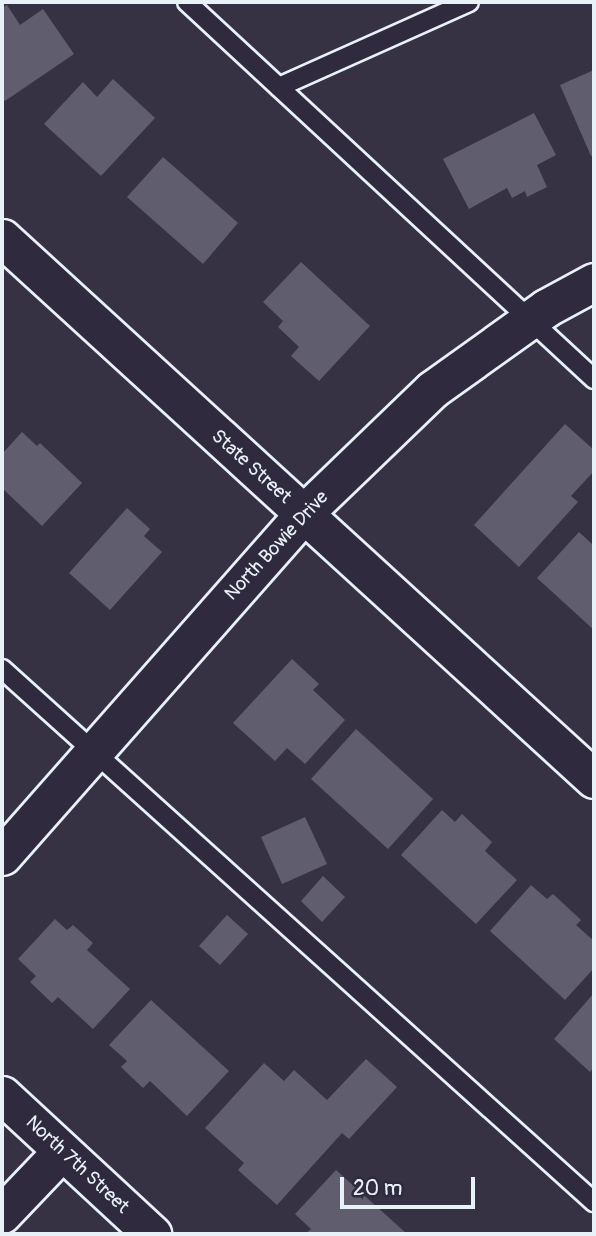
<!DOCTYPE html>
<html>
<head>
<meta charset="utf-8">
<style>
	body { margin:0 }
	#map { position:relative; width:596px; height:1236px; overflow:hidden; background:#363244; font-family:Pangolin,sans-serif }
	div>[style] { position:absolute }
	.building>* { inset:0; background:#605e6e }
	.roads { filter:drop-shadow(2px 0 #e8f1f8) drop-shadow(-2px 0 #e8f1f8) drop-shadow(0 2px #e8f1f8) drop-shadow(0 -2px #e8f1f8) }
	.lane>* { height:18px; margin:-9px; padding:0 9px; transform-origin:9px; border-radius:9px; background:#2f2a3d }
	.street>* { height:37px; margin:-18.5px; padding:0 18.5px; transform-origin:18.5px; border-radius:18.5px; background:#2f2a3d }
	span { translate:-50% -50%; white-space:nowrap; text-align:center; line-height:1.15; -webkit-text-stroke:5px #2f2a3d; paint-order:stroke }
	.street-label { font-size:19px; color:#e8f1f8 }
	.frame { position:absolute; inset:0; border:4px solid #e8f1f8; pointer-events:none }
	.scale { position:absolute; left:340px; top:1177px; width:135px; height:32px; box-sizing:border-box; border:4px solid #e8f1f8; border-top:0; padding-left:9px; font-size:21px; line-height:24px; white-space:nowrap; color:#e8f1f8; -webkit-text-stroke:5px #2f2a3d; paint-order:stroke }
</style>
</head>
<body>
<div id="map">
	<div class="building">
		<i style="clip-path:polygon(7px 5px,20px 25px,43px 9px,74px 54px,5px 101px,2px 96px,2px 8px)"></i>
		<i style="clip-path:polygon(594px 70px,594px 155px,591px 156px,560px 85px)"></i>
		<i style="clip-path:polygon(113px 79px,155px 118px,101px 176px,44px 124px,83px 82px,97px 97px)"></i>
		<i style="clip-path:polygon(534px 113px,556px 155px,537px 165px,547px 187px,527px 197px,525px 191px,512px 198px,507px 188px,469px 209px,443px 159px)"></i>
		<i style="clip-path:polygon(163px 157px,238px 223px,203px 264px,127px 197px)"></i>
		<i style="clip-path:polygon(301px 262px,370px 326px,319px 381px,291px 356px,299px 347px,278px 327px,283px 321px,263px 302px)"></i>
		<i style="clip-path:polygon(565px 424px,594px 450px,594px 471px,571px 496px,578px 502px,519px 567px,474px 525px)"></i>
		<i style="clip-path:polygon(22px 432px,37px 446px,40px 443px,82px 483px,42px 526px,2px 488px,2px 454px)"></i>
		<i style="clip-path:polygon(127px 508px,150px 529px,144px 536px,162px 552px,110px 610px,69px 573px)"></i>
		<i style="clip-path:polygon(579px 532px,594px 546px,594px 630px,537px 578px)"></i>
		<i style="clip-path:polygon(292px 659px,319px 684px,313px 690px,345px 720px,305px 764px,287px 748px,275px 761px,233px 723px)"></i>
		<i style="clip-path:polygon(356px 729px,433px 799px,388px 849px,311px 779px)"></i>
		<i style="clip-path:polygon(442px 810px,455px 822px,462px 814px,492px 842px,485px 851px,517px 880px,476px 924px,401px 855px)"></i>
		<i style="clip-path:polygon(305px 817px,327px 864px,282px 884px,261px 837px)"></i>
		<i style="clip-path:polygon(323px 876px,345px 897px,322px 922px,301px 901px)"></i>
		<i style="clip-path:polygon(531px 885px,547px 899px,553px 894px,581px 920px,576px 925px,594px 941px,594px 968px,565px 1000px,490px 931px)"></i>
		<i style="clip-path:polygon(227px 915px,248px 934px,220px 965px,199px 946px)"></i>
		<i style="clip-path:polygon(55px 919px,67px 930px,73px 925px,93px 943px,87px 950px,130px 989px,93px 1029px,58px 997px,52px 1003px,30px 982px,36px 976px,18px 959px)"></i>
		<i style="clip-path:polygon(594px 993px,594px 1067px,590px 1072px,554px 1039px)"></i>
		<i style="clip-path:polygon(151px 1000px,229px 1071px,187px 1116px,150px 1081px,143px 1088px,121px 1067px,127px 1061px,109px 1045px)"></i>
		<i style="clip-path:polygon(366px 1059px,397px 1087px,349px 1139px,342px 1133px,277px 1205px,238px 1170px,244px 1163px,205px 1128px,264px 1063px,284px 1081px,294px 1070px,327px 1100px)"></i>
		<i style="clip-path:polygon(336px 1170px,407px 1234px,305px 1234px,311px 1229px,295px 1214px)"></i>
	</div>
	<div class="roads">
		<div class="lane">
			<i style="left:187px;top:2px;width:555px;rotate:42.81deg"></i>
			<i style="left:279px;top:87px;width:208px;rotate:-24.1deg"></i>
			<i style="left:2px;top:669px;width:797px;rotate:42deg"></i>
		</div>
		<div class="street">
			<i style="left:2px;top:238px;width:802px;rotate:42.42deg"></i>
			<i style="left:2px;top:856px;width:456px;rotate:-48.6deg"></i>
			<i style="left:303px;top:514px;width:180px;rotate:-43.9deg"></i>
			<i style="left:433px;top:389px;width:139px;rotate:-35.6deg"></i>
			<i style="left:546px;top:308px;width:55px;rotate:-28.4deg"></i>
			<i style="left:2px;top:1095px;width:205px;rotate:42.8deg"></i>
			<i style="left:2px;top:1214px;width:86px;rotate:-46.4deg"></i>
		</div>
	</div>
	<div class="street-label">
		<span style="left:251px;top:467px;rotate:42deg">State Street</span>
		<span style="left:277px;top:546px;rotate:-47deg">North Bowie Drive</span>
		<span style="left:77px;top:1165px;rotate:43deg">North 7th Street</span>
	</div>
	<div class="frame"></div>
	<div class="scale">20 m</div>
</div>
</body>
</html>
